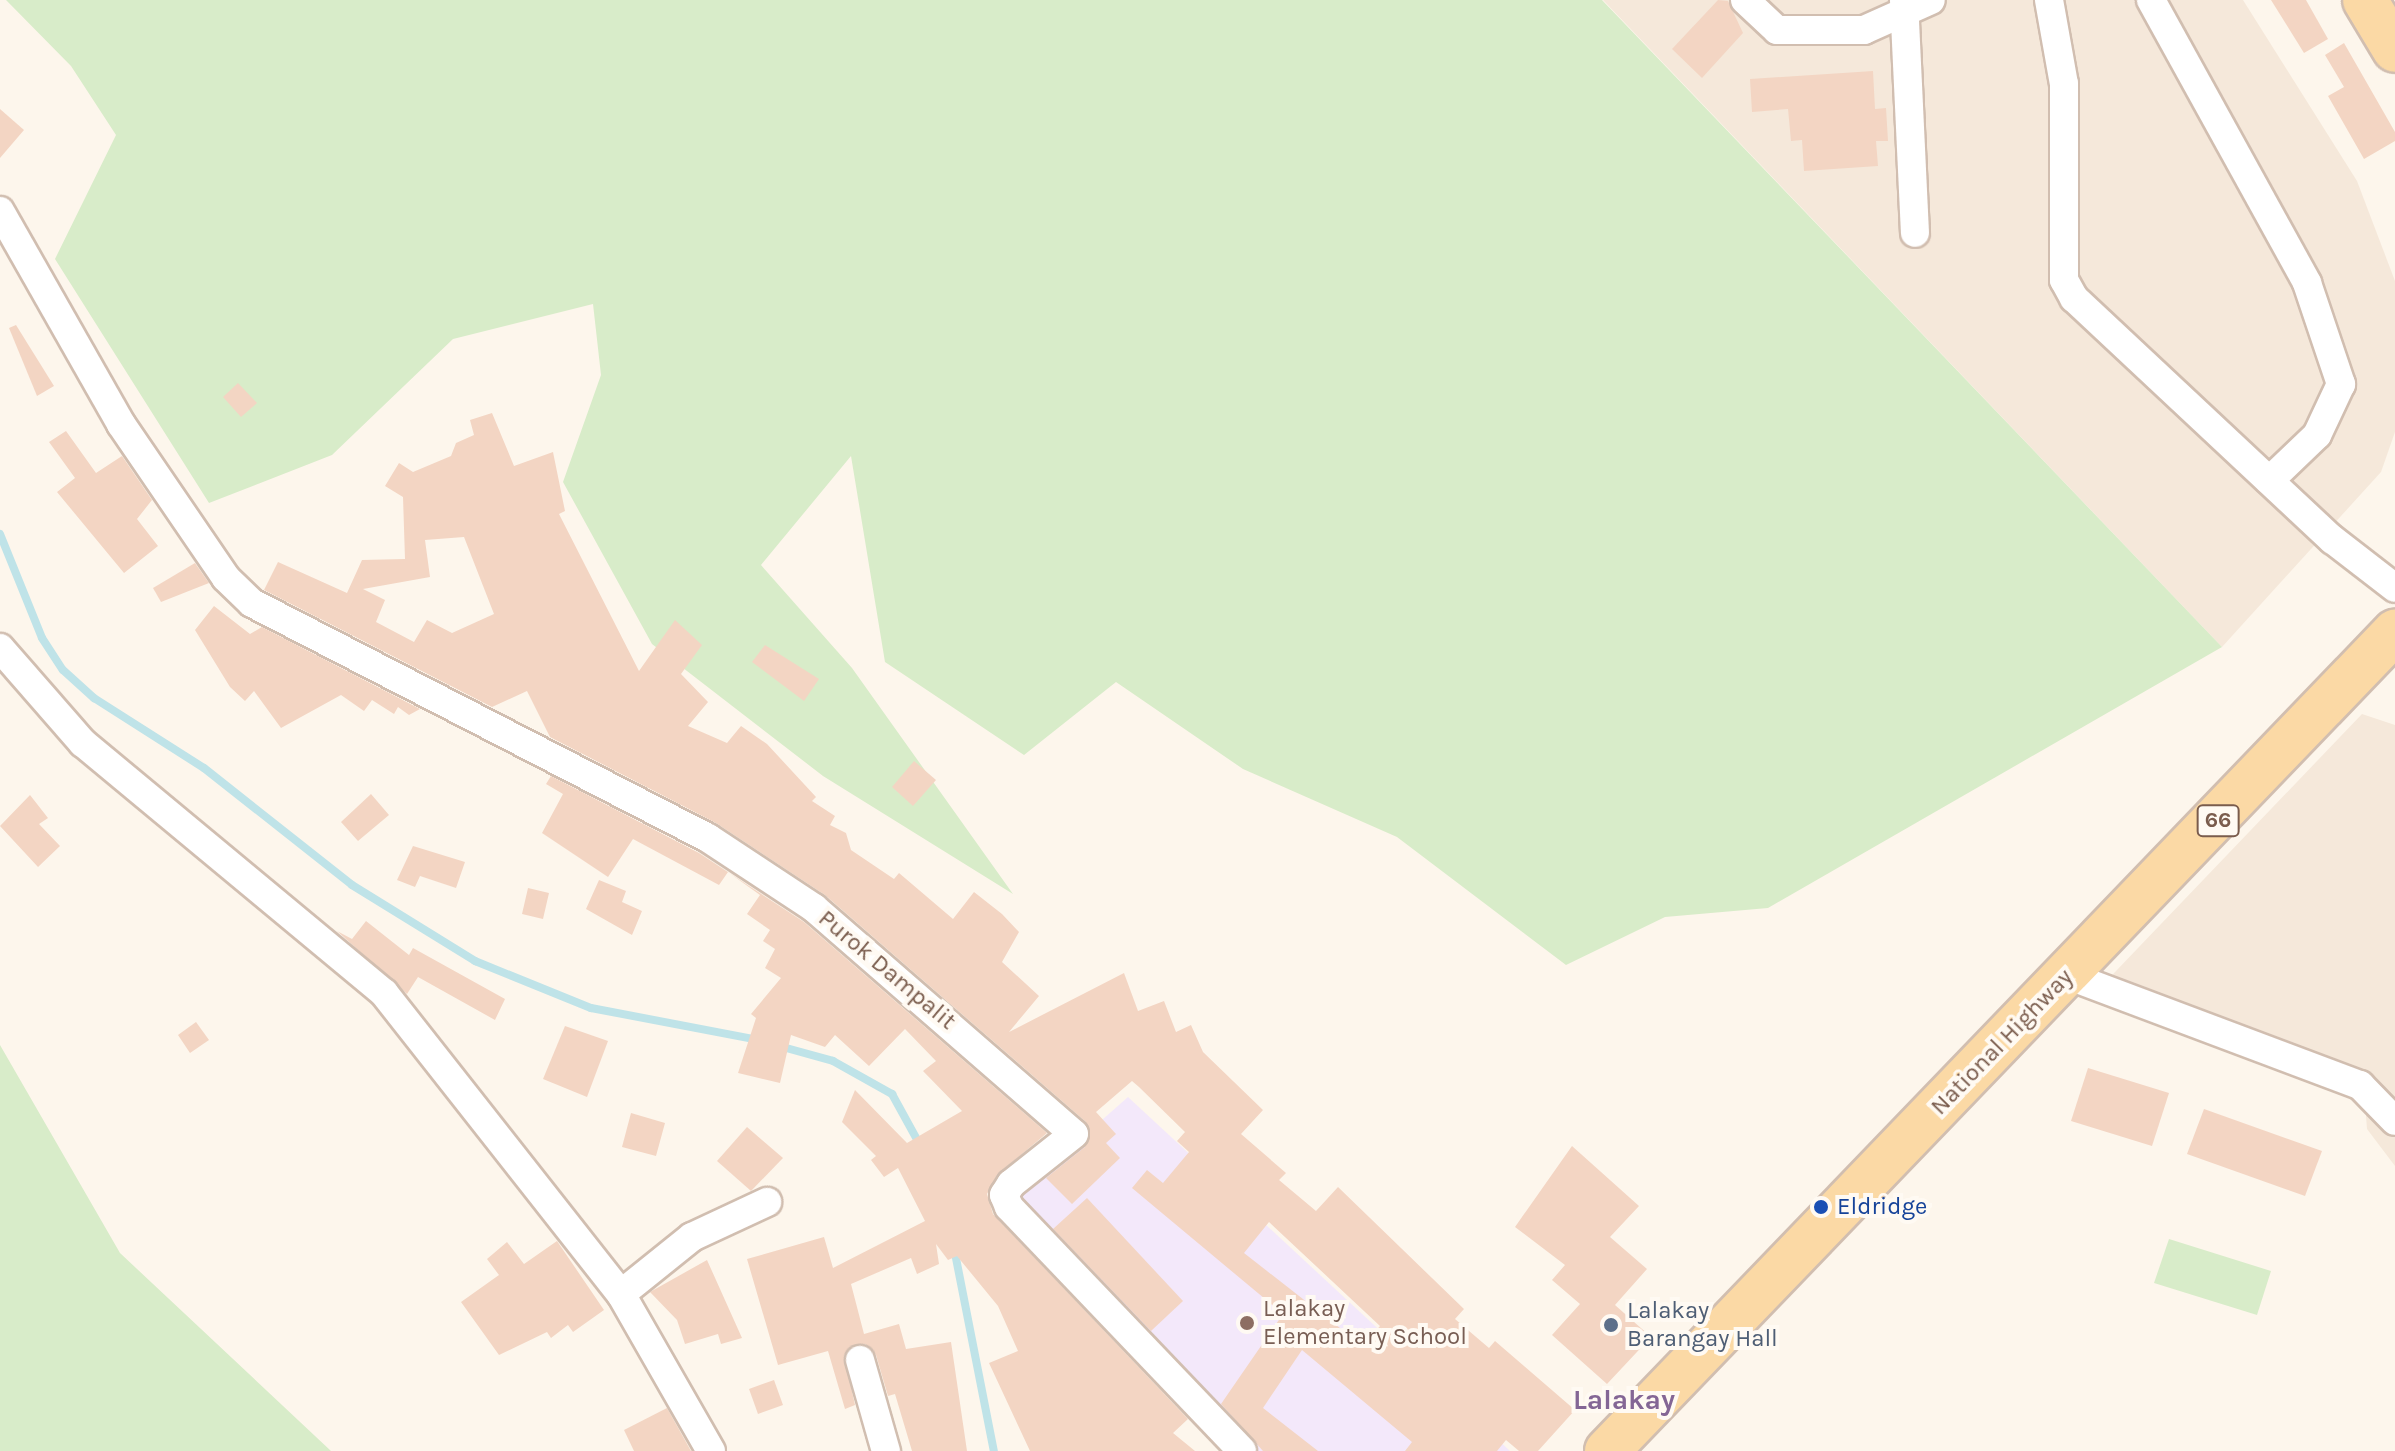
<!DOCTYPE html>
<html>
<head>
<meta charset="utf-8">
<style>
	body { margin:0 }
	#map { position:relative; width:2395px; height:1451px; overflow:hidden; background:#fdf6ec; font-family:Karla,sans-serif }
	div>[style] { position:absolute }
	.residential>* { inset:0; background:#f5e8da }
	.education>* { inset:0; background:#f3e8fa }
	.green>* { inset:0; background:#d8ecc9 }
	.stream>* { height:8px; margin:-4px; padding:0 4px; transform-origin:4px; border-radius:4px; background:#bfe3e8 }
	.building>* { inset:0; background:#f3d5c3 }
	.roads { filter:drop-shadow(2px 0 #d1beb0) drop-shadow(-2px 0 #d1beb0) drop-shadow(0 2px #d1beb0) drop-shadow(0 -2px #d1beb0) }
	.street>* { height:28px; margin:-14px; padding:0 14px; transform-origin:14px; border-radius:14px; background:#fff }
	.primary>* { height:44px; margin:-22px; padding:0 22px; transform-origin:22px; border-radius:22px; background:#fbd9a5 }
	.dots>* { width:22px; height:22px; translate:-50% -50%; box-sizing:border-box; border:4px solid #fffaf3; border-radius:50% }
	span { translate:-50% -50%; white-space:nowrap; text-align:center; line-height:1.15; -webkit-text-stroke:8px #fffaf3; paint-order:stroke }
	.shield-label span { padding:2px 6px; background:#fffaf3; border:2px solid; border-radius:6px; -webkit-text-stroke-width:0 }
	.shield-label { font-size:22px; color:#7a5c4d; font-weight:700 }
	.street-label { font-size:24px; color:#7a5c4d }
	.transit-label { font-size:24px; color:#164399 }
	.left { translate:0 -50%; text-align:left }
	.education-label { font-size:24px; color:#785e54 }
	.service-label { font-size:24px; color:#4e5e75 }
	.quarter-label { font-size:28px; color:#846695; font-weight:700 }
</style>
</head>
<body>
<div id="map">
	<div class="residential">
		<i style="clip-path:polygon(1603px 0,2243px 0,2357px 181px,2395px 281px,2395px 432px,2381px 472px,2222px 647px)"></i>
		<i style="clip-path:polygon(2362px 714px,2395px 725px,2395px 1166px,2367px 1129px,2364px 1090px,2094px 994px)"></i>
	</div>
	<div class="education">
		<i style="clip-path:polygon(1128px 1097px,1510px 1451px,1252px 1451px,1016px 1196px)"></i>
	</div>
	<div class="green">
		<i style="clip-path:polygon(6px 0,1602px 0,2222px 647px,1768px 908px,1665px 917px,1566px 965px,1397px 837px,1243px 769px,1116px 682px,1024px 755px,885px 662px,851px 456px,761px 565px,852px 668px,1013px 894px,823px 776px,652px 644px,563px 482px,601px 375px,593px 304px,453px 339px,332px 455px,209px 503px,55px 259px,116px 135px,71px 66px)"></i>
		<i style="clip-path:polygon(0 1045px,120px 1253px,331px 1451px,0 1451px)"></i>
		<i style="clip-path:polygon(2169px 1239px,2271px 1271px,2257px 1315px,2154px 1283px)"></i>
	</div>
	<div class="stream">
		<i style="left:0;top:534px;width:112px;rotate:68deg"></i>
		<i style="left:42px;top:638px;width:38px;rotate:57deg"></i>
		<i style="left:63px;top:670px;width:42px;rotate:42.1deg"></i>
		<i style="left:94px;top:698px;width:130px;rotate:32.5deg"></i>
		<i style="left:204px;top:768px;width:189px;rotate:38.3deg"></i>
		<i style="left:352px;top:885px;width:145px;rotate:31.7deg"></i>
		<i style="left:475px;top:961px;width:125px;rotate:22.1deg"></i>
		<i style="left:591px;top:1008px;width:170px;rotate:10.8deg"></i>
		<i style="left:779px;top:1046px;width:56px;rotate:15.5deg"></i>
		<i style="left:833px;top:1061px;width:68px;rotate:29.2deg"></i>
		<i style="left:892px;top:1094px;width:58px;rotate:61.2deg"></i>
		<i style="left:954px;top:1248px;width:207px;rotate:78.9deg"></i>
	</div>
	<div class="building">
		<i style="clip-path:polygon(1718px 0,1728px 1px,1743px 33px,1702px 78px,1672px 49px)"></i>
		<i style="clip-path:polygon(2271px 0,2306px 0,2328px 39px,2304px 53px)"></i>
		<i style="clip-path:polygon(2344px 43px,2395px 132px,2395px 141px,2364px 159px,2328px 96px,2344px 87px,2325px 55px)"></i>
		<i style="clip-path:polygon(1873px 71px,1875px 109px,1886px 108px,1888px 141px,1876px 141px,1878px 166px,1804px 171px,1802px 140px,1791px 141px,1788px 109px,1752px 112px,1750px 79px)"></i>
		<i style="clip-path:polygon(0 109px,24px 130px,0 158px)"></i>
		<i style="clip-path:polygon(16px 325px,54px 386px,37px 396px,9px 328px)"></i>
		<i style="clip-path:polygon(238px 383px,257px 403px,241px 417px,223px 397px)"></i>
		<i style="clip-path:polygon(evenodd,492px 413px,514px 466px,553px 452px,565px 511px,559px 514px,639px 671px,675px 620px,702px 645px,681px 674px,708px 702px,688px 726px,727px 743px,741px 726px,767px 744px,816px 797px,812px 801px,835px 816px,830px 825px,846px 833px,851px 850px,894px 879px,899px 873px,953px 919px,974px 892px,1002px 914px,1019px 932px,1002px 962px,1039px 996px,1009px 1032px,1124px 973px,1138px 1011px,1164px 1001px,1176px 1032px,1191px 1025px,1203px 1052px,1263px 1110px,1241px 1134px,1286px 1173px,1279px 1180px,1316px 1211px,1338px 1187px,1464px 1309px,1455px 1319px,1489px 1348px,1495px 1341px,1575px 1410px,1538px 1451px,1519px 1451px,1506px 1440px,1497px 1451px,1405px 1451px,1412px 1442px,1302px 1350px,1263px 1408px,1318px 1451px,1263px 1451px,1221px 1404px,1283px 1314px,1132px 1188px,1147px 1170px,1163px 1183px,1189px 1152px,1177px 1141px,1185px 1132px,1139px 1087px,1132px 1081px,1096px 1112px,1116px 1134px,1106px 1143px,1120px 1158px,1072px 1204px,1046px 1178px,1085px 1147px,1086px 1122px,825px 895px,716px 823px,550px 737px,527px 691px,492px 707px,264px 590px,278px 562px,347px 593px,362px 560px,405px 559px,403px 497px,385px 486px,399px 463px,413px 472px,451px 456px,456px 443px,474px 435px,470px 420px,492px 413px,464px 537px,494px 614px,452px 633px,427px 620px,414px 642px,376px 622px,385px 600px,363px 589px,430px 577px,425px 540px,464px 537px,492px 413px,1269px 1222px,1380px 1326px,1363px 1346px,1244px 1253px,1269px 1222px)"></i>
		<i style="clip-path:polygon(66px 431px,96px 473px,122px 456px,152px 500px,137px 519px,158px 546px,124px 573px,57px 492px,75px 478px,49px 442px)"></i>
		<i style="clip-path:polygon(195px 563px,209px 583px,161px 602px,153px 588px)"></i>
		<i style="clip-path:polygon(214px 606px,250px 634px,262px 627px,420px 709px,409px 715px,398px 707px,394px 714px,372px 700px,364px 711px,341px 695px,281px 728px,254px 691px,245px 701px,230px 687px,195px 630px)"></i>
		<i style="clip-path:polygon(765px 645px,819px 679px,804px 701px,752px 662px)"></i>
		<i style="clip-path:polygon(914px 761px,936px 780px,913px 806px,892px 787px)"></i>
		<i style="clip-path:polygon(551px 776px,699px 853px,804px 922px,1047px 1133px,997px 1175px,987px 1194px,993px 1214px,1188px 1419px,1173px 1433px,1195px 1451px,1030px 1451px,989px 1363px,1018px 1351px,998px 1306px,957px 1256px,948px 1260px,936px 1244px,939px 1264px,917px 1274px,911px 1258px,851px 1284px,864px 1334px,899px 1324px,906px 1349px,951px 1342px,967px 1451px,912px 1451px,895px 1394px,888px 1396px,876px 1355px,865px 1344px,844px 1355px,855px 1405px,845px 1409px,828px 1351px,778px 1365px,747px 1259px,824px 1237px,833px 1268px,925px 1221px,898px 1168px,884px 1177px,871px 1160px,876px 1156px,842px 1122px,855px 1090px,907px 1143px,962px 1111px,923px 1071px,936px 1061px,905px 1029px,869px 1066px,835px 1035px,825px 1047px,791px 1035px,780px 1083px,738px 1073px,756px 1018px,751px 1014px,781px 978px,765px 968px,775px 949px,763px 941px,770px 930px,747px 914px,760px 895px,728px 872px,719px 885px,633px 839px,608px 877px,542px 833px,563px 794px,546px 784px)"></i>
		<i style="clip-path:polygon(371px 794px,389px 815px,358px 841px,341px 822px)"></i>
		<i style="clip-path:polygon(30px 795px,48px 818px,39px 824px,60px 846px,38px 867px,0 826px)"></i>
		<i style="clip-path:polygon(413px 846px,465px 862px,456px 888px,420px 876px,415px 887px,397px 880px)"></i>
		<i style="clip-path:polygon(599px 880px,626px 891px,622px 902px,642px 911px,632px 935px,586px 909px)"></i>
		<i style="clip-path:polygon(528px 888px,549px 893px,543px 919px,522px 914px)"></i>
		<i style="clip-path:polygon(366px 921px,409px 955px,413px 948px,505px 999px,495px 1020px,418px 977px,407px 994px,337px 931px,352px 939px)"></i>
		<i style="clip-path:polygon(196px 1022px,209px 1040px,190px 1053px,178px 1035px)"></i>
		<i style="clip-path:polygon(565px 1026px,608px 1041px,587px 1097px,543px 1079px)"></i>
		<i style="clip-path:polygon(2088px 1068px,2169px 1093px,2152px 1146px,2071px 1121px)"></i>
		<i style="clip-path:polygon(2204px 1109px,2322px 1151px,2305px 1196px,2187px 1154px)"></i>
		<i style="clip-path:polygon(631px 1113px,665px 1123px,656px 1156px,622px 1147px)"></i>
		<i style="clip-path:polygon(747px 1127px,783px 1158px,751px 1191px,717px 1161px)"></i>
		<i style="clip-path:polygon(1572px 1146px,1639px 1206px,1610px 1237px,1647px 1269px,1615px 1305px,1651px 1337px,1607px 1384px,1552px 1335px,1580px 1304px,1552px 1280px,1565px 1265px,1515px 1227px)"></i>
		<i style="clip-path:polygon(1087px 1198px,1183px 1301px,1151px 1331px,1053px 1229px)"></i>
		<i style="clip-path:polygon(557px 1241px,604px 1310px,573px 1332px,568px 1325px,551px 1338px,547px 1332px,499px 1355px,461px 1302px,499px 1275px,487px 1259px,507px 1242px,524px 1264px)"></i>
		<i style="clip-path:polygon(707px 1260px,742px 1338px,721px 1344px,718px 1334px,685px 1344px,677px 1320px,650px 1292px)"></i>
		<i style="clip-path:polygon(774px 1380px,783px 1405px,758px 1414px,749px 1389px)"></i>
		<i style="clip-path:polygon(667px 1408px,691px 1451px,634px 1451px,624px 1430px)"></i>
	</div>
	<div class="roads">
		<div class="street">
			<i style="left:1745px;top:0;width:44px;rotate:43.2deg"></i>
			<i style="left:1777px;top:30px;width:87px"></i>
			<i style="left:1864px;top:30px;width:73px;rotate:-24.1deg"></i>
			<i style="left:1904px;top:0;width:233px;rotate:87.3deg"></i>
			<i style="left:2049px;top:0;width:85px;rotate:79.9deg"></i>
			<i style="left:2064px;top:84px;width:196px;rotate:90deg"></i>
			<i style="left:2064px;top:280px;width:21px;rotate:61deg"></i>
			<i style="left:2074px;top:298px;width:354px;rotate:43.1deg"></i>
			<i style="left:2333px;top:540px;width:78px;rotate:37.7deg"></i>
			<i style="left:2151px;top:0;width:323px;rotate:61.1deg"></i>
			<i style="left:2307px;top:283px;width:107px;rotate:71.4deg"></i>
			<i style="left:2341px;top:384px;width:56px;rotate:115.2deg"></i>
			<i style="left:2317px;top:435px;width:66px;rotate:136.2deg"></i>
			<i style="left:0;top:211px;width:245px;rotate:60.4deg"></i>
			<i style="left:121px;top:424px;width:186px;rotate:55.7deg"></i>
			<i style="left:226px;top:578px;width:36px;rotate:44deg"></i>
			<i style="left:252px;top:603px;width:513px;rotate:27.26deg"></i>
			<i style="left:708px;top:838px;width:127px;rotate:33.4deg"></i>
			<i style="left:814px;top:908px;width:344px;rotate:41deg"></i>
			<i style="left:1074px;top:1134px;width:80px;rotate:141.6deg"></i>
			<i style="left:1011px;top:1184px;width:13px;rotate:122deg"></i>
			<i style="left:1004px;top:1195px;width:13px;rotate:67deg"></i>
			<i style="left:1009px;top:1207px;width:337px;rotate:46.3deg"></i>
			<i style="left:0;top:648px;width:126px;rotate:48.9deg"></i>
			<i style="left:83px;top:743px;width:391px;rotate:39.7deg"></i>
			<i style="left:384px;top:993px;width:383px;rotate:51.8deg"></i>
			<i style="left:621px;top:1294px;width:181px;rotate:60.2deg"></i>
			<i style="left:2067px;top:975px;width:313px;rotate:20.6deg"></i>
			<i style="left:2360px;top:1085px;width:50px;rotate:45.8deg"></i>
			<i style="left:621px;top:1294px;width:91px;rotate:-38.8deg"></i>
			<i style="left:692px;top:1237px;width:83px;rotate:-25deg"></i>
			<i style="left:860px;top:1360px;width:95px;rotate:74.1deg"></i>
		</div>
		<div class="primary">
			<i style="left:2365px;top:0;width:58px;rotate:59deg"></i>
			<i style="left:1607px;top:1451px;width:1137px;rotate:-46.11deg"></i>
		</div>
	</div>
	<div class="dots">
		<i style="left:1821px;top:1207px;background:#1a4fb4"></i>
		<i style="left:1247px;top:1323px;background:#8d6e63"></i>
		<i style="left:1611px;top:1325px;background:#5c6f8a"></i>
	</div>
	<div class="shield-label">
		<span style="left:2218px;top:821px">66</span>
	</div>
	<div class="street-label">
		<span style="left:887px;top:970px;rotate:40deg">Purok Dampalit</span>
		<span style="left:2002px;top:1042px;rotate:-46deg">National Highway</span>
	</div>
	<div class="transit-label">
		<span class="left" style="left:1837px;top:1207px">Eldridge</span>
	</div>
	<div class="education-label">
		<span class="left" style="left:1263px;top:1323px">Lalakay<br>Elementary School</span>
	</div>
	<div class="service-label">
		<span class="left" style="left:1627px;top:1325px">Lalakay<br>Barangay Hall</span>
	</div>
	<div class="quarter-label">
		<span style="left:1624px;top:1400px">Lalakay</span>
	</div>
</div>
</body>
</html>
